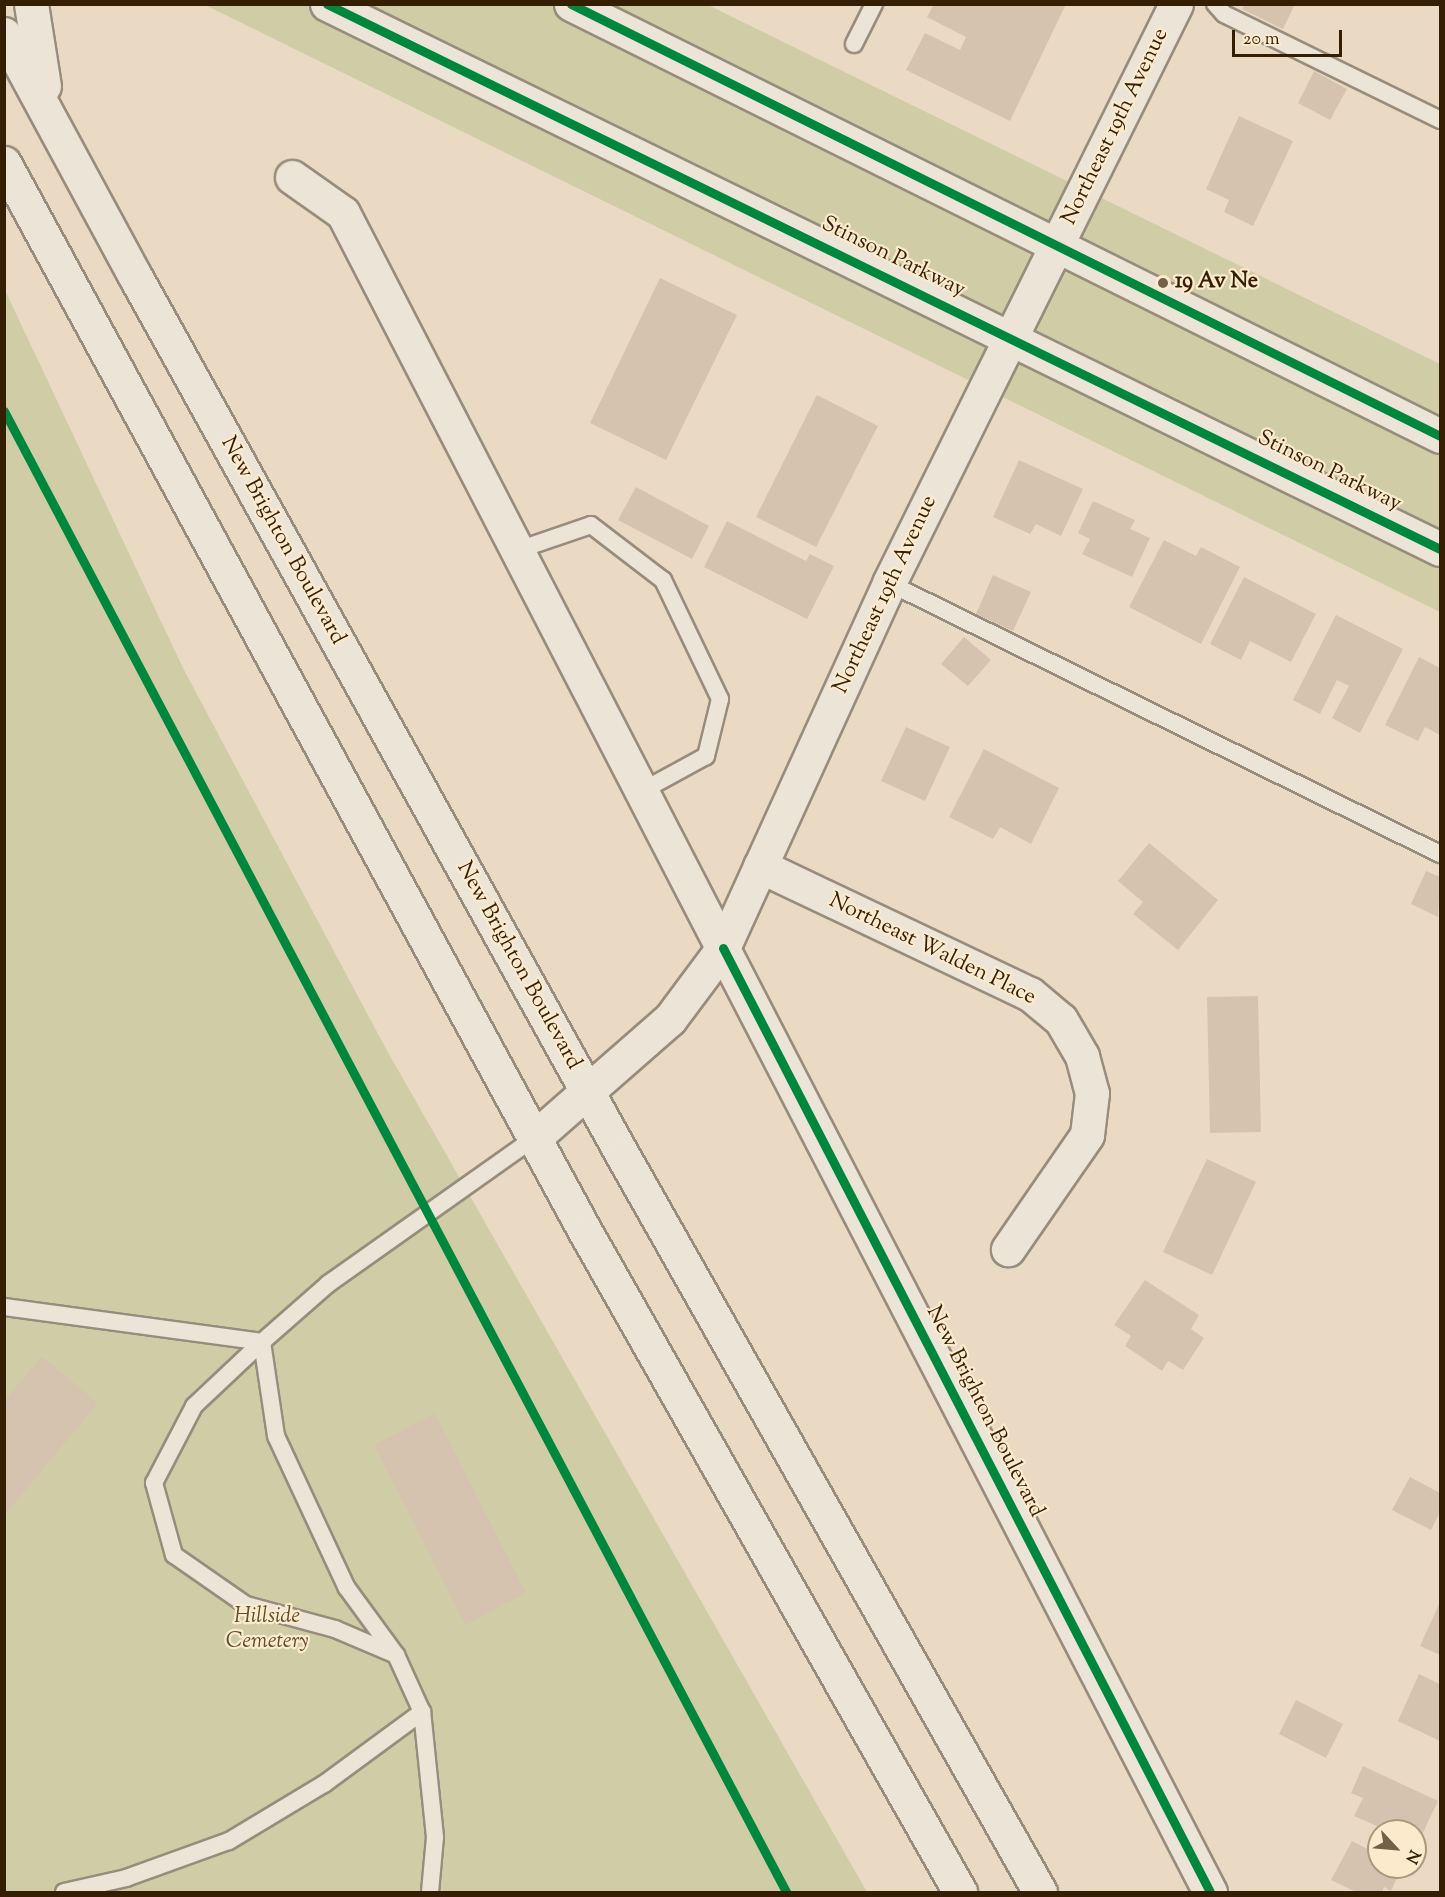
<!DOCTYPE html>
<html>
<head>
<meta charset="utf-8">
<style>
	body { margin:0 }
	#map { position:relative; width:1445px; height:1897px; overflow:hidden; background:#eadac3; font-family:"Sorts Mill Goudy",serif }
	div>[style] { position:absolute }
	.green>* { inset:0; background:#d0cda6 }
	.building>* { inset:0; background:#d5c3b0 }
	.roads { filter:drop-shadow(2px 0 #988c7c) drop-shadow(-2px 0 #988c7c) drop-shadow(0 2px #988c7c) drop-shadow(0 -2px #988c7c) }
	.lane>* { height:16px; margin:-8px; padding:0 8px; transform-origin:8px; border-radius:8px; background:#ede4d8 }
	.street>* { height:33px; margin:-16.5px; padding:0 16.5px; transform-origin:16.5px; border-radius:16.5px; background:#ede4d8 }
	.secondary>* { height:33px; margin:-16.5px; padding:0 16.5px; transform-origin:16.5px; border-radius:16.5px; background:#ede4d8 }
	.cycleway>* { height:9px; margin:-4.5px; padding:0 4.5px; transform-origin:4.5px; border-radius:4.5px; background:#00873e }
	.dots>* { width:16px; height:16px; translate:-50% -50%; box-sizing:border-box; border:3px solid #fceacd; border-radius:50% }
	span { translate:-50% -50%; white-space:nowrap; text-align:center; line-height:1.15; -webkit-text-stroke:4.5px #fceacd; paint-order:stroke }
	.street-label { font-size:22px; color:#341f05 }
	.poi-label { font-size:22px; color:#341f05; font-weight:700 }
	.left { translate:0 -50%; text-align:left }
	.park-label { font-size:22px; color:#5c502e; font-style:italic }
	.frame { position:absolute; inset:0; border:6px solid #341f05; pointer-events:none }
	.north { position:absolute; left:1367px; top:1819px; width:60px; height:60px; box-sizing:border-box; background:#fceacd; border:2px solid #ac997d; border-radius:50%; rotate:116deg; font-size:16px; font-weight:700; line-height:24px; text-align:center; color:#341f05 }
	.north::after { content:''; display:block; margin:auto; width:21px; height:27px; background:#746048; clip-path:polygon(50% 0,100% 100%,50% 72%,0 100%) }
	.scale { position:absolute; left:1232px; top:30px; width:110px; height:27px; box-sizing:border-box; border:3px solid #341f05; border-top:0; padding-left:8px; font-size:18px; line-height:21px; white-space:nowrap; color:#341f05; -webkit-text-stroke:4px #fceacd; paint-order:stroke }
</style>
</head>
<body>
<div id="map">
	<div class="green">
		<i style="clip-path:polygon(205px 5px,708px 5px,1440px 364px,1440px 612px)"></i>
		<i style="clip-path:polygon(4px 288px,183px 668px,385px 1047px,867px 1892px,5px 1892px)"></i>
	</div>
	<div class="building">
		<i style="clip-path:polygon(934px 4px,1066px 4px,1010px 121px,906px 70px,925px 33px,960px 50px,966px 37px,927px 17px)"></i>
		<i style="clip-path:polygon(1245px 4px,1295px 4px,1283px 29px,1242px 9px)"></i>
		<i style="clip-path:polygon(1314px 71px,1347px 89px,1330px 120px,1298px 103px)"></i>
		<i style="clip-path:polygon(1239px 116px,1293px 141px,1253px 226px,1224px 212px,1229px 200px,1206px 189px)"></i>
		<i style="clip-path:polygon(660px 278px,737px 315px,666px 460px,590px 423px)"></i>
		<i style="clip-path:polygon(817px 395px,878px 426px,816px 547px,756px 517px)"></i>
		<i style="clip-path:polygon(1019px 460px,1083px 489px,1061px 536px,1036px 524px,1030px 534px,993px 517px)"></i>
		<i style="clip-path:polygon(636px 487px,709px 526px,692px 559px,618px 520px)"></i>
		<i style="clip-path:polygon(1093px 501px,1135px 520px,1130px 529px,1150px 538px,1132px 577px,1082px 554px,1090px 539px,1078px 533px)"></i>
		<i style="clip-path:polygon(727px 521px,806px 561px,810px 554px,834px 566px,807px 619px,704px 567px)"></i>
		<i style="clip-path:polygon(1164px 540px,1196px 556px,1201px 547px,1240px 567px,1201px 644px,1129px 607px)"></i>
		<i style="clip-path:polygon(993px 575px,1031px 592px,1013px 631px,976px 614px)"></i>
		<i style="clip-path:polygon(1244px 577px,1316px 614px,1291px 662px,1250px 641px,1241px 660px,1210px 644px)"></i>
		<i style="clip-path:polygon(1336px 615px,1403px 649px,1360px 733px,1332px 718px,1349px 686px,1337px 680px,1320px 714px,1293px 700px)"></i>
		<i style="clip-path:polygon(964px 637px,991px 660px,968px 686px,941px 664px)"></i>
		<i style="clip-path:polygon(1419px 657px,1440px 668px,1440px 735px,1425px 727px,1418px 741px,1385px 725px)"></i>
		<i style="clip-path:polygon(906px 727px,950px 747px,925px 801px,881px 781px)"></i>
		<i style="clip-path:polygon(984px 749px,1059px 788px,1031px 844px,1000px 827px,993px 839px,949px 817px)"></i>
		<i style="clip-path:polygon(1149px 843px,1218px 900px,1178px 950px,1133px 914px,1143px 902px,1118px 881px)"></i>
		<i style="clip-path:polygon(1426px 871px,1440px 877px,1438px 917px,1411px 904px)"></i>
		<i style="clip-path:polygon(1258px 996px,1261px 1132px,1210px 1133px,1207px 997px)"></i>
		<i style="clip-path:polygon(1207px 1159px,1256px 1182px,1212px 1275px,1163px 1252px)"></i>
		<i style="clip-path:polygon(1145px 1280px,1199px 1315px,1191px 1329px,1204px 1338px,1183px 1370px,1168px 1361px,1162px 1371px,1125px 1346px,1131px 1336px,1114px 1325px)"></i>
		<i style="clip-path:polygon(42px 1356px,98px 1403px,4px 1516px,4px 1401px)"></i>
		<i style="clip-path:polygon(435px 1413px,526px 1593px,465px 1625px,374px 1445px)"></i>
		<i style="clip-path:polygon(1410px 1477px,1440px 1493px,1440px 1512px,1431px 1530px,1392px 1510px)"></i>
		<i style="clip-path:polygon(1440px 1602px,1440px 1655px,1420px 1646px)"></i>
		<i style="clip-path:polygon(1419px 1674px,1440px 1684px,1440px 1741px,1398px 1721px)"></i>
		<i style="clip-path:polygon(1296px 1700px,1343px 1724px,1326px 1758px,1279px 1734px)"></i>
		<i style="clip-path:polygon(1363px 1766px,1438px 1801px,1417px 1845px,1415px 1831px,1388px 1831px,1354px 1816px,1363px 1798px,1351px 1793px)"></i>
		<i style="clip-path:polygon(1352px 1841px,1379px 1855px,1379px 1867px,1402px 1867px,1391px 1891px,1384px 1887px,1382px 1892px,1356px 1892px,1331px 1880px)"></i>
	</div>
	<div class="roads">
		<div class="lane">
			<i style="left:1215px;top:4px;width:13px;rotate:48deg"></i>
			<i style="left:1224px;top:14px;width:241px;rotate:26.1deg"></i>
			<i style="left:854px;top:44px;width:45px;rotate:-63.4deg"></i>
			<i style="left:518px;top:550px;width:77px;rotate:-18.9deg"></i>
			<i style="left:591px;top:525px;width:91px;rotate:37.4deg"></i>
			<i style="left:663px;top:580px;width:132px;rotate:64.4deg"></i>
			<i style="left:720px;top:699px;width:59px;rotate:103.8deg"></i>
			<i style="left:706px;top:756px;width:73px;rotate:151.3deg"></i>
			<i style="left:889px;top:583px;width:614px;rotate:26.19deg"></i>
			<i style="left:4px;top:1307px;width:260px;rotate:7.7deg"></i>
			<i style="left:262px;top:1342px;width:95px;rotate:81.5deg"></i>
			<i style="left:276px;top:1436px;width:168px;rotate:65deg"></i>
			<i style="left:347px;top:1588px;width:83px;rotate:53.8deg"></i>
			<i style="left:64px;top:1892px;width:64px;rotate:-12.7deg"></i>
			<i style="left:126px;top:1878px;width:109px;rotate:-19.8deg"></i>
			<i style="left:229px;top:1841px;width:111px;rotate:-31deg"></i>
			<i style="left:324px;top:1784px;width:122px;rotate:-36.3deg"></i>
			<i style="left:430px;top:1892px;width:55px;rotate:-84.8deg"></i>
			<i style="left:435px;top:1837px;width:126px;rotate:-95.9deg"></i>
			<i style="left:422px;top:1712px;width:63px;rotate:-114.5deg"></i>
			<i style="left:396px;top:1655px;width:66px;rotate:-156.9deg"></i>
			<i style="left:335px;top:1629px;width:92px;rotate:-164.9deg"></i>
			<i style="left:246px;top:1605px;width:88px;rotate:-145.2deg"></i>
			<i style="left:174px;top:1555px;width:75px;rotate:-105.5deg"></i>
			<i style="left:154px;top:1483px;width:87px;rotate:-62.5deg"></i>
			<i style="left:194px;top:1406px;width:93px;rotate:-43.3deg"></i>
			<i style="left:262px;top:1342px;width:88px;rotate:-41.3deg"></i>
			<i style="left:328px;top:1284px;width:252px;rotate:-35.3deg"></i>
		</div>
		<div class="street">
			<i style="left:327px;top:4px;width:1239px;rotate:26.09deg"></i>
			<i style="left:571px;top:4px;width:970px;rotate:26.43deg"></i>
			<i style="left:292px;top:177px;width:62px;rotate:35.2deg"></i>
			<i style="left:343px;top:213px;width:1890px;rotate:62.69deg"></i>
			<i style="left:760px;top:866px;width:299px;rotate:25.4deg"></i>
			<i style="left:1030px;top:994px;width:40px;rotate:40deg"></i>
			<i style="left:1061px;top:1020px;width:42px;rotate:59.7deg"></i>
			<i style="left:1082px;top:1056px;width:38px;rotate:75deg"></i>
			<i style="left:1092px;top:1093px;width:42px;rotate:96.8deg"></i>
			<i style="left:1087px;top:1135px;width:139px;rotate:124.7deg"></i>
			<i style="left:534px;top:1138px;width:181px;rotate:-41.2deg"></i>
			<i style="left:670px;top:1019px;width:89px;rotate:-53.3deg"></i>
			<i style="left:723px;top:948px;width:401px;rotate:-65.5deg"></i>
			<i style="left:889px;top:583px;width:646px;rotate:-63.63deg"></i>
		</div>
		<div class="secondary">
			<i style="left:31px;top:4px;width:83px;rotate:81deg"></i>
			<i style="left:4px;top:34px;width:275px;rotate:61.6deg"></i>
			<i style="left:135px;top:276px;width:1006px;rotate:60.99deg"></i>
			<i style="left:623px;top:1156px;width:846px;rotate:60.47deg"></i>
			<i style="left:4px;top:163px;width:1218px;rotate:61.46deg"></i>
			<i style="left:586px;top:1233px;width:758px;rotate:60.42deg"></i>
		</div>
	</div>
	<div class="cycleway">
		<i style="left:327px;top:4px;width:1239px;rotate:26.09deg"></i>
		<i style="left:571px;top:4px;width:970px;rotate:26.43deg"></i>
		<i style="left:4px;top:411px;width:1675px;rotate:62.16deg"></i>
		<i style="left:723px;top:948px;width:1062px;rotate:62.71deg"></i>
	</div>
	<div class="dots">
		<i style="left:1163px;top:283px;background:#746048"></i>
	</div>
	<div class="street-label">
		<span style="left:1116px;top:127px;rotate:-64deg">Northeast 19th Avenue</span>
		<span style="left:893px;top:258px;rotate:26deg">Stinson Parkway</span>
		<span style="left:1329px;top:472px;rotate:26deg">Stinson Parkway</span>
		<span style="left:282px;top:541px;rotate:61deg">New Brighton Boulevard</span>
		<span style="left:886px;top:595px;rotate:-65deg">Northeast 19th Avenue</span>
		<span style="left:932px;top:950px;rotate:26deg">Northeast Walden Place</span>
		<span style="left:518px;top:966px;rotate:61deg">New Brighton Boulevard</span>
		<span style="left:984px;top:1412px;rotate:63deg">New Brighton Boulevard</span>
	</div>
	<div class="poi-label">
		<span class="left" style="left:1175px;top:283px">19 Av Ne</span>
	</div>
	<div class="park-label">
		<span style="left:267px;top:1630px">Hillside<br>Cemetery</span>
	</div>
	<div class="frame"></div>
	<div class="north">N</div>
	<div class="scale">20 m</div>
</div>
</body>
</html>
